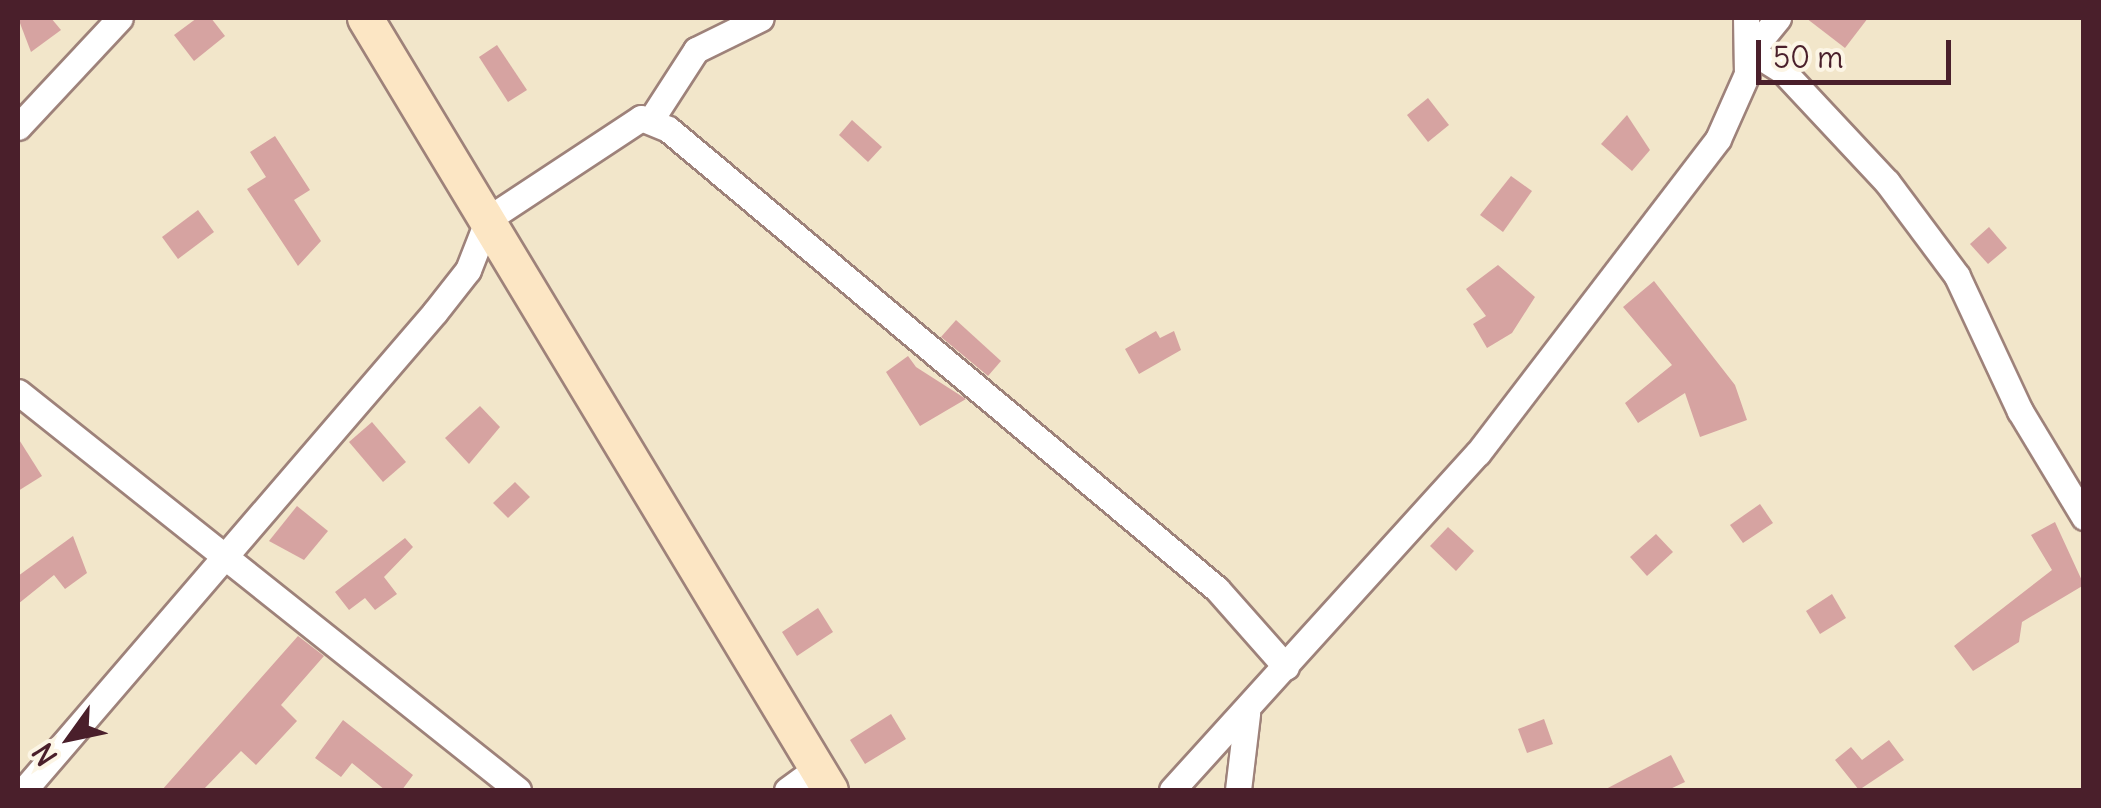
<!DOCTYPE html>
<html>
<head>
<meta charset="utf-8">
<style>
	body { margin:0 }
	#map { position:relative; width:2101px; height:808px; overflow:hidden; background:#f2e6ca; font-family:Delius,sans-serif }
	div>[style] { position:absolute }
	.building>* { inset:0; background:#d6a3a1 }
	.roads { filter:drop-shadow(2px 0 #9e827a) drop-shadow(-2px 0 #9e827a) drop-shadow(0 2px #9e827a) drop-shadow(0 -2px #9e827a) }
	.street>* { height:25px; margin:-12.5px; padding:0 12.5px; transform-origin:12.5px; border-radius:12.5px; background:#fff }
	.secondary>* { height:35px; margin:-17.5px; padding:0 17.5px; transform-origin:17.5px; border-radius:17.5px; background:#fce6c4 }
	span { translate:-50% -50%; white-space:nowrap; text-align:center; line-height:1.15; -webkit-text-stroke:8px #fcf5e5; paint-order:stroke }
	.frame { position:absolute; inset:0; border:20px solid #4a1f2b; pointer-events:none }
	.north { position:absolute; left:20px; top:688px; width:100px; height:100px; -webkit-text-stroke:8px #fcf5e5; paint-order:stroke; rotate:237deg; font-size:28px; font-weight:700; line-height:40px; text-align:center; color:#4a1f2b }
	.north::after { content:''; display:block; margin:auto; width:35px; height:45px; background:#4a1f2b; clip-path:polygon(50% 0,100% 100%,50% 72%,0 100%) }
	.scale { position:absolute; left:1756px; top:40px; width:195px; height:45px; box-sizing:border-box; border:5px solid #4a1f2b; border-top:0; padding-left:12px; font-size:30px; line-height:35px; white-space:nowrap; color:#4a1f2b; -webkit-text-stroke:8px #fcf5e5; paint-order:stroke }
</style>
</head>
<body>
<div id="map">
	<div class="building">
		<i style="clip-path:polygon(18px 18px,51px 18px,61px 30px,31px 52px)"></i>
		<i style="clip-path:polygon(197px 18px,211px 18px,225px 36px,194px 61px,174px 35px)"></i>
		<i style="clip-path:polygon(1806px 18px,1868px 18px,1845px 48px)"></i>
		<i style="clip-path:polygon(497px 45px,527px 90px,508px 102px,479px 57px)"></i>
		<i style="clip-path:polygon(1428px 98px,1449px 125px,1428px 142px,1407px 115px)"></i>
		<i style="clip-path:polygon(1627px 115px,1650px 150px,1632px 171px,1601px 144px)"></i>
		<i style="clip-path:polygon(852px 120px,882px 147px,868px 162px,839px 135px)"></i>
		<i style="clip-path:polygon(275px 136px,310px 190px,294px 200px,321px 241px,298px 266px,247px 189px,266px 177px,250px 152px)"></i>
		<i style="clip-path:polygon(1511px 176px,1532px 191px,1503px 232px,1480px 215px)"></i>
		<i style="clip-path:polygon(198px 210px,214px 232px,178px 259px,162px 237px)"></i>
		<i style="clip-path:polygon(1989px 227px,2007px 248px,1988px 264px,1970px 244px)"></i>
		<i style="clip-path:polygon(1498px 265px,1535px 297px,1512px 333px,1487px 348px,1473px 324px,1486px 316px,1466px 289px)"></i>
		<i style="clip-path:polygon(1654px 281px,1735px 385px,1747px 420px,1700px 437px,1685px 393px,1638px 423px,1625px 403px,1672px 365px,1623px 307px)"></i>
		<i style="clip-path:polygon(956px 320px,1001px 361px,988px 376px,941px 337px)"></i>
		<i style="clip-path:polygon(1156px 331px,1160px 338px,1174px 331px,1181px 350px,1139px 374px,1125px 349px)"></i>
		<i style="clip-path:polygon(908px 356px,916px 367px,966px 399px,920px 426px,886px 372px)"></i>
		<i style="clip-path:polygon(480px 406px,500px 427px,469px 464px,445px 438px)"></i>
		<i style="clip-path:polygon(372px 422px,406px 462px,383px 482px,349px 442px)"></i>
		<i style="clip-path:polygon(18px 438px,42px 476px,18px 491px)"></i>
		<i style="clip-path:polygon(515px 482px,530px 497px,508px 518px,493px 503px)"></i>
		<i style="clip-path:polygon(1760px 504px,1773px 523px,1743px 543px,1730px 525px)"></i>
		<i style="clip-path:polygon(297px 506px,328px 531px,304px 560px,269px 541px)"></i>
		<i style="clip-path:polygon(2055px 522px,2084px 585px,2022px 622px,2019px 642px,1973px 671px,1954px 646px,2052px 570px,2031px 535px)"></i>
		<i style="clip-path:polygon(1448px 527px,1474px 551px,1456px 571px,1430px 546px)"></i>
		<i style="clip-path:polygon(1656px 534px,1673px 552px,1647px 576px,1630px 557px)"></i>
		<i style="clip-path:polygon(73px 536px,87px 573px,65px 589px,54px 575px,18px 604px,18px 576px)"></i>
		<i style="clip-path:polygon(405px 538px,413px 547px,384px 577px,397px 594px,375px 610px,365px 598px,349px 610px,335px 592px)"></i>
		<i style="clip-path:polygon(1832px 594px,1846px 618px,1820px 634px,1806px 611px)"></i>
		<i style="clip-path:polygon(818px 608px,833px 632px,797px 656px,782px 632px)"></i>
		<i style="clip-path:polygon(298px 636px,324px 656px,281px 705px,297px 721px,256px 765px,241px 751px,203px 790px,162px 790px)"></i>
		<i style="clip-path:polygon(891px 714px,906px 739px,865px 764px,850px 740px)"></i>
		<i style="clip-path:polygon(1544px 719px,1553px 744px,1527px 753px,1518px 729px)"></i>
		<i style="clip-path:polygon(343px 720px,413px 775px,402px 790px,385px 790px,352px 763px,341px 777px,315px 758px)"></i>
		<i style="clip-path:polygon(1889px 740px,1904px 760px,1859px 790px,1835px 760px,1851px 747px,1862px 760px)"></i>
		<i style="clip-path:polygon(1671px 755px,1685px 782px,1668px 790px,1604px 790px)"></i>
	</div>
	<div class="roads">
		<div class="street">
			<i style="left:1778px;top:18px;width:43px;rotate:129.3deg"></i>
			<i style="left:1751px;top:51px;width:38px;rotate:32deg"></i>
			<i style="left:1783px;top:71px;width:152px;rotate:46.9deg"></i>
			<i style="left:1887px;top:182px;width:117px;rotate:53.3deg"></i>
			<i style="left:1957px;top:276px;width:149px;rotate:65deg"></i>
			<i style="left:2020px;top:411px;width:124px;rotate:58.9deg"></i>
			<i style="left:652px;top:118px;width:81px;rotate:-57.1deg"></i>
			<i style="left:696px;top:50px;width:72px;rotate:-26.2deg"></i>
			<i style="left:18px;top:127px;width:149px;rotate:-46.9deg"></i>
			<i style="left:18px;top:392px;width:639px;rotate:38.52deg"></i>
			<i style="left:24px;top:790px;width:630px;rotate:-49.31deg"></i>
			<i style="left:435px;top:312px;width:53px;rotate:-51.8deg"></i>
			<i style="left:468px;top:270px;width:55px;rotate:-68.6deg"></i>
			<i style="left:488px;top:219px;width:183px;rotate:-33.4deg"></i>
			<i style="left:641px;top:118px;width:29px;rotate:22deg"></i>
			<i style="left:668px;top:129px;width:716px;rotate:39.96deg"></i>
			<i style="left:1217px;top:589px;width:104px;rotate:48.5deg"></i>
			<i style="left:787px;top:790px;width:36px;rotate:-36deg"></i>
			<i style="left:1172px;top:790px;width:455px;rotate:-47.8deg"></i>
			<i style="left:1478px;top:453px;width:395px;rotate:-52.6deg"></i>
			<i style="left:1718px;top:139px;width:71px;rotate:-66deg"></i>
			<i style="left:1747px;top:74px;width:56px;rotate:-91deg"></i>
			<i style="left:1238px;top:790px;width:77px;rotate:-83.2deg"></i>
		</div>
		<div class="secondary">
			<i style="left:365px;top:18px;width:901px;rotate:58.94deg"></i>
		</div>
	</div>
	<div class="frame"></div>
	<div class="north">N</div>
	<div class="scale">50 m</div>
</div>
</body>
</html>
